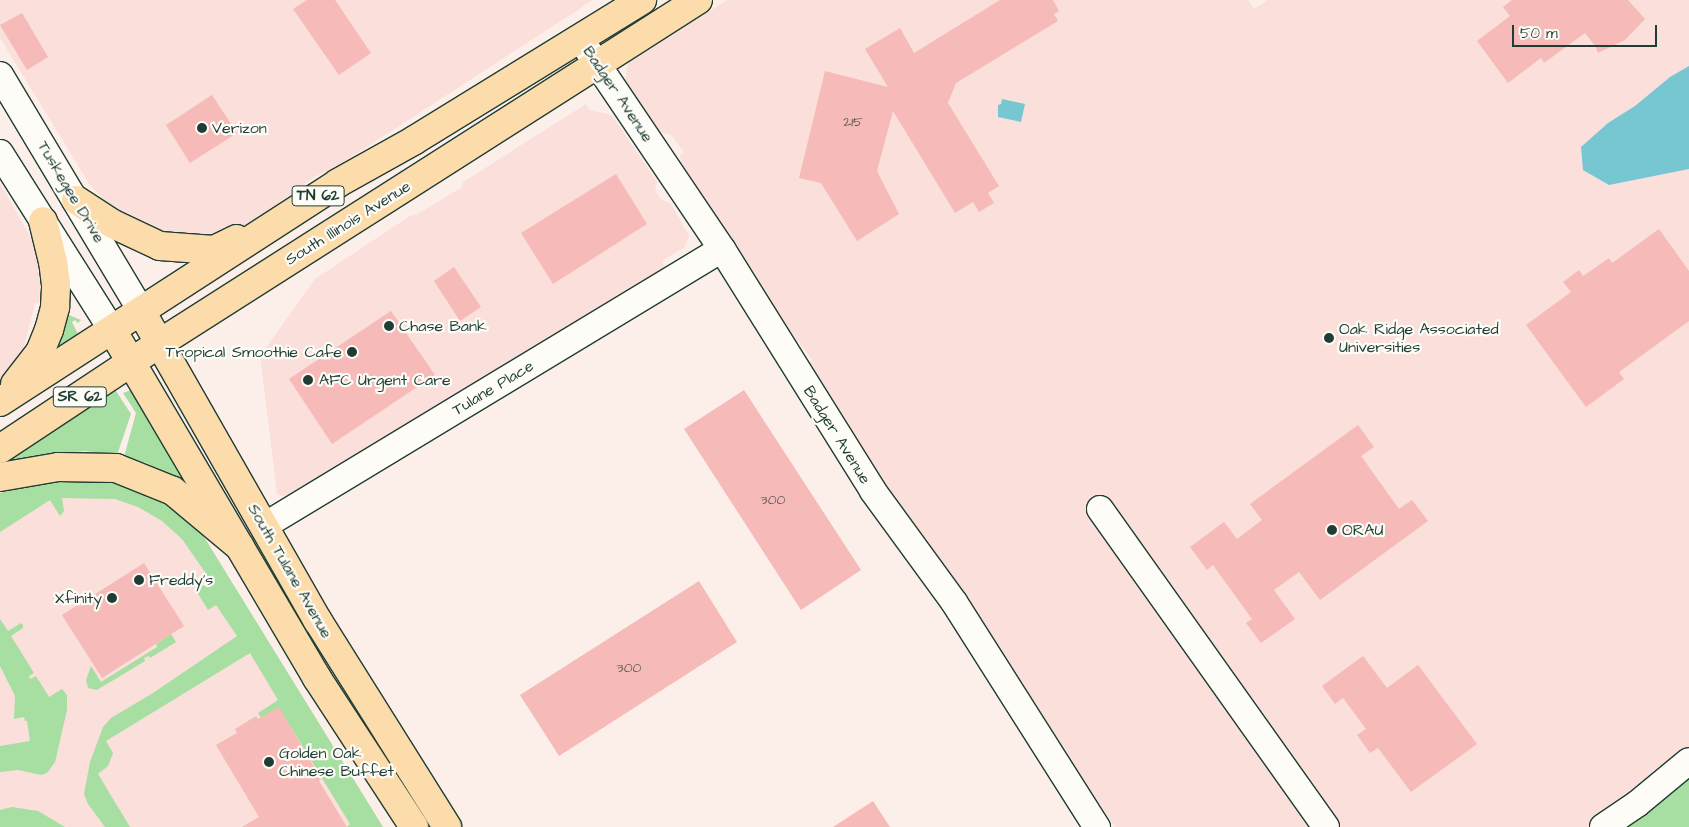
<!DOCTYPE html>
<html>
<head>
<meta charset="utf-8">
<style>
	body { margin:0 }
	#map { position:relative; width:1689px; height:827px; overflow:hidden; background:#fcefea; font-family:"Architects Daughter",sans-serif }
	div>[style] { position:absolute }
	.built>* { inset:0; background:#fadfdb }
	.green>* { inset:0; background:#a7dea2 }
	.water>* { inset:0; background:#77c7d2 }
	.building>* { inset:0; background:#f6bab8 }
	.roads { filter:drop-shadow(1px 0 #1f3d34) drop-shadow(-1px 0 #1f3d34) drop-shadow(0 1px #1f3d34) drop-shadow(0 -1px #1f3d34) }
	.minor>* { height:26px; margin:-13px; padding:0 13px; transform-origin:13px; border-radius:13px; background:#fdfcf7 }
	.major>* { height:28px; margin:-14px; padding:0 14px; transform-origin:14px; border-radius:14px; background:#fddcac }
	.highway>* { height:28px; margin:-14px; padding:0 14px; transform-origin:14px; border-radius:14px; background:#fddcac }
	.dots>* { width:14px; height:14px; translate:-50% -50%; box-sizing:border-box; border:2px solid #fdfcf7; border-radius:50% }
	span { translate:-50% -50%; white-space:nowrap; text-align:center; line-height:1.15; -webkit-text-stroke:4.5px #fdfcf7; paint-order:stroke }
	.number-label { font-size:14px; color:#555c55 }
	.number-label span { -webkit-text-stroke-width:0 }
	.shield-label span { padding:1px 4px; background:#fdfcf7; border:1px solid; border-radius:4px; -webkit-text-stroke-width:0 }
	.shield-label { font-size:15px; color:#1f3d34; font-weight:700 }
	.street-label { font-size:16px; color:#1f3d34 }
	.poi-label { font-size:16px; color:#1f3d34 }
	.left { translate:0 -50%; text-align:left }
	.right { translate:-100% -50%; text-align:right }
	.scale { position:absolute; left:1512px; top:25px; width:145px; height:22px; box-sizing:border-box; border:2px solid #1f3d34; border-top:0; padding-left:6px; font-size:15px; line-height:18px; white-space:nowrap; color:#1f3d34; -webkit-text-stroke:4px #fdfcf7; paint-order:stroke }
</style>
</head>
<body>
<div id="map">
	<div class="built">
		<i style="clip-path:polygon(0 0,593px 0,347px 160px,313px 178px,255px 220px,230px 231px,202px 237px,170px 235px,129px 218px,103px 199px,90px 185px,0 38px)"></i>
		<i style="clip-path:polygon(727px 0,1248px 0,1254px 9px,1268px 0,1689px 0,1689px 747px,1628px 801px,1588px 827px,1115px 827px,807px 368px,812px 360px,799px 342px,791px 340px,681px 164px,680px 155px,684px 152px,670px 134px,661px 133px,625px 81px,628px 63px)"></i>
		<i style="clip-path:polygon(586px 104px,590px 110px,612px 115px,657px 182px,655px 190px,662px 200px,671px 204px,689px 236px,685px 247px,662px 261px,665px 267px,285px 497px,277px 494px,260px 356px,315px 279px,410px 216px,416px 215px,462px 187px,463px 182px)"></i>
		<i style="clip-path:polygon(0 183px,31px 238px,37px 254px,40px 286px,39px 303px,35px 303px,22px 355px,12px 370px,0 382px)"></i>
		<i style="clip-path:polygon(80px 477px,204px 537px,383px 827px,0 827px,0 493px)"></i>
	</div>
	<div class="green">
		<i style="clip-path:polygon(64px 313px,81px 320px,78px 323px,75px 320px,72px 322px,78px 334px,48px 355px)"></i>
		<i style="clip-path:polygon(114px 388px,131px 414px,117px 455px,85px 451px,54px 454px,0 467px,0 462px)"></i>
		<i style="clip-path:polygon(131px 390px,189px 483px,187px 484px,146px 463px,124px 457px,136px 413px,123px 393px)"></i>
		<i style="clip-path:polygon(96px 478px,125px 484px,156px 496px,180px 512px,204px 537px,383px 827px,347px 827px,350px 824px,279px 708px,261px 718px,258px 713px,278px 700px,250px 653px,106px 741px,113px 753px,108px 766px,98px 774px,130px 827px,105px 827px,88px 804px,84px 794px,90px 762px,103px 727px,111px 718px,153px 693px,237px 636px,216px 605px,208px 610px,197px 592px,198px 585px,209px 578px,182px 539px,162px 521px,138px 507px,115px 499px,62px 498px,64px 511px,60px 516px,50px 500px,0 532px,0 493px,55px 479px)"></i>
		<i style="clip-path:polygon(0 619px,8px 631px,21px 623px,23px 625px,23px 628px,11px 636px,34px 673px,29px 676px,30px 679px,36px 676px,49px 697px,62px 689px,67px 695px,67px 710px,55px 762px,47px 773px,41px 775px,18px 770px,0 772px,0 746px,30px 741px,27px 721px,25px 721px,24px 717px,14px 719px,15px 696px,0 666px)"></i>
		<i style="clip-path:polygon(171px 634px,176px 642px,150px 658px,149px 656px,144px 658px,145px 661px,97px 690px,88px 688px,86px 680px,91px 666px,101px 682px,157px 647px,156px 644px)"></i>
		<i style="clip-path:polygon(1689px 773px,1689px 827px,1618px 827px)"></i>
		<i style="clip-path:polygon(12px 807px,38px 811px,65px 827px,0 827px,0 810px)"></i>
	</div>
	<div class="water">
		<i style="clip-path:polygon(1689px 66px,1689px 169px,1609px 185px,1583px 170px,1581px 147px,1608px 123px,1635px 106px,1670px 77px)"></i>
		<i style="clip-path:polygon(1002px 99px,1025px 104px,1021px 122px,998px 117px,998px 105px,1001px 104px)"></i>
	</div>
	<div class="building">
		<i style="clip-path:polygon(307px 0,335px 0,371px 53px,339px 75px,293px 9px)"></i>
		<i style="clip-path:polygon(1000px 0,1053px 0,1059px 11px,1054px 14px,1058px 21px,956px 83px,948px 103px,999px 186px,988px 193px,994px 203px,979px 212px,973px 202px,955px 213px,893px 111px,877px 171px,899px 214px,857px 241px,821px 183px,799px 178px,825px 71px,888px 87px,865px 49px,900px 28px,914px 53px)"></i>
		<i style="clip-path:polygon(1512px 0,1628px 0,1645px 19px,1625px 40px,1598px 53px,1596px 47px,1585px 33px,1544px 63px,1541px 58px,1508px 83px,1477px 41px,1510px 16px,1503px 7px)"></i>
		<i style="clip-path:polygon(22px 13px,48px 57px,27px 70px,0 25px)"></i>
		<i style="clip-path:polygon(212px 95px,237px 133px,190px 163px,166px 125px)"></i>
		<i style="clip-path:polygon(616px 174px,647px 224px,553px 284px,521px 233px)"></i>
		<i style="clip-path:polygon(1659px 229px,1689px 271px,1689px 321px,1619px 372px,1624px 379px,1586px 407px,1526px 325px,1571px 292px,1563px 282px,1579px 270px,1583px 276px,1609px 258px,1612px 263px)"></i>
		<i style="clip-path:polygon(454px 267px,481px 307px,460px 321px,434px 281px)"></i>
		<i style="clip-path:polygon(391px 311px,435px 375px,332px 444px,289px 379px)"></i>
		<i style="clip-path:polygon(744px 390px,861px 570px,801px 610px,684px 429px)"></i>
		<i style="clip-path:polygon(1358px 425px,1374px 447px,1361px 456px,1399px 509px,1412px 500px,1428px 521px,1320px 600px,1299px 572px,1274px 590px,1295px 619px,1261px 643px,1246px 623px,1252px 619px,1213px 565px,1207px 570px,1190px 547px,1224px 522px,1237px 539px,1262px 520px,1250px 504px)"></i>
		<i style="clip-path:polygon(144px 563px,184px 626px,102px 678px,62px 615px)"></i>
		<i style="clip-path:polygon(699px 581px,737px 642px,559px 756px,520px 695px)"></i>
		<i style="clip-path:polygon(1363px 656px,1387px 688px,1418px 665px,1477px 744px,1411px 792px,1378px 748px,1370px 753px,1357px 735px,1366px 729px,1343px 698px,1335px 704px,1322px 686px)"></i>
		<i style="clip-path:polygon(279px 707px,321px 779px,319px 781px,347px 827px,242px 827px,259px 817px,216px 745px,237px 733px,235px 729px,256px 716px,258px 719px)"></i>
		<i style="clip-path:polygon(873px 801px,890px 827px,833px 827px)"></i>
	</div>
	<div class="roads">
		<div class="minor">
			<i style="left:581px;top:40px;width:252px;rotate:56deg"></i>
			<i style="left:722px;top:249px;width:285px;rotate:58deg"></i>
			<i style="left:873px;top:491px;width:137px;rotate:53.9deg"></i>
			<i style="left:954px;top:602px;width:267px;rotate:57.6deg"></i>
			<i style="left:0;top:75px;width:275px;rotate:59.1deg"></i>
			<i style="left:0;top:153px;width:209px;rotate:57.7deg"></i>
			<i style="left:1100px;top:509px;width:390px;rotate:54.6deg"></i>
			<i style="left:264px;top:526px;width:535px;rotate:-31.17deg"></i>
			<i style="left:1603px;top:827px;width:41px;rotate:-34.1deg"></i>
			<i style="left:1637px;top:804px;width:67px;rotate:-39.6deg"></i>
		</div>
		<div class="major">
			<i style="left:141px;top:311px;width:357px;rotate:60.3deg"></i>
			<i style="left:318px;top:621px;width:243px;rotate:57.9deg"></i>
			<i style="left:112px;top:330px;width:404px;rotate:59.5deg"></i>
			<i style="left:317px;top:678px;width:178px;rotate:56.9deg"></i>
		</div>
		<div class="highway">
			<i style="left:76px;top:200px;width:44px;rotate:33deg"></i>
			<i style="left:113px;top:224px;width:52px;rotate:25.1deg"></i>
			<i style="left:160px;top:246px;width:54px;rotate:4.2deg"></i>
			<i style="left:214px;top:250px;width:25px;rotate:-26deg"></i>
			<i style="left:15px;top:384px;width:41px;rotate:-52deg"></i>
			<i style="left:40px;top:352px;width:24px;rotate:-68deg"></i>
			<i style="left:49px;top:330px;width:24px;rotate:-75deg"></i>
			<i style="left:55px;top:307px;width:22px;rotate:-87deg"></i>
			<i style="left:56px;top:285px;width:23px;rotate:-97deg"></i>
			<i style="left:53px;top:262px;width:42px;rotate:-103.7deg"></i>
			<i style="left:0;top:402px;width:403px;rotate:-32.9deg"></i>
			<i style="left:338px;top:183px;width:86px;rotate:-29.2deg"></i>
			<i style="left:413px;top:141px;width:269px;rotate:-31.6deg"></i>
			<i style="left:0;top:449px;width:192px;rotate:-33.5deg"></i>
			<i style="left:160px;top:343px;width:638px;rotate:-32.52deg"></i>
			<i style="left:0;top:477px;width:59px;rotate:-9.8deg"></i>
			<i style="left:58px;top:467px;width:58px;rotate:1deg"></i>
			<i style="left:116px;top:468px;width:61px;rotate:22deg"></i>
			<i style="left:173px;top:491px;width:87px;rotate:39.9deg"></i>
		</div>
	</div>
	<div class="dots">
		<i style="left:202px;top:128px;background:#1f3d34"></i>
		<i style="left:389px;top:326px;background:#1f3d34"></i>
		<i style="left:1329px;top:338px;background:#1f3d34"></i>
		<i style="left:352px;top:352px;background:#1f3d34"></i>
		<i style="left:308px;top:380px;background:#1f3d34"></i>
		<i style="left:1332px;top:530px;background:#1f3d34"></i>
		<i style="left:139px;top:580px;background:#1f3d34"></i>
		<i style="left:112px;top:598px;background:#1f3d34"></i>
		<i style="left:269px;top:762px;background:#1f3d34"></i>
	</div>
	<div class="number-label">
		<span style="left:853px;top:122px">215</span>
		<span style="left:773px;top:500px">300</span>
		<span style="left:629px;top:668px">300</span>
	</div>
	<div class="shield-label">
		<span style="left:318px;top:196px">TN 62</span>
		<span style="left:80px;top:397px">SR 62</span>
	</div>
	<div class="street-label">
		<span style="left:618px;top:94px;rotate:56deg">Badger Avenue</span>
		<span style="left:71px;top:192px;rotate:59deg">Tuskegee Drive</span>
		<span style="left:348px;top:223px;rotate:-32deg">South Illinois Avenue</span>
		<span style="left:493px;top:388px;rotate:-31deg">Tulane Place</span>
		<span style="left:837px;top:435px;rotate:58deg">Badger Avenue</span>
		<span style="left:290px;top:571px;rotate:60deg">South Tulane Avenue</span>
	</div>
	<div class="poi-label">
		<span class="left" style="left:212px;top:128px">Verizon</span>
		<span class="left" style="left:399px;top:326px">Chase Bank</span>
		<span class="left" style="left:1339px;top:338px">Oak Ridge Associated<br>Universities</span>
		<span class="right" style="left:342px;top:352px">Tropical Smoothie Cafe</span>
		<span class="left" style="left:319px;top:380px">AFC Urgent Care</span>
		<span class="left" style="left:1342px;top:530px">ORAU</span>
		<span class="left" style="left:149px;top:580px">Freddy's</span>
		<span class="right" style="left:102px;top:598px">Xfinity</span>
		<span class="left" style="left:279px;top:762px">Golden Oak<br>Chinese Buffet</span>
	</div>
	<div class="scale">50 m</div>
</div>
</body>
</html>
